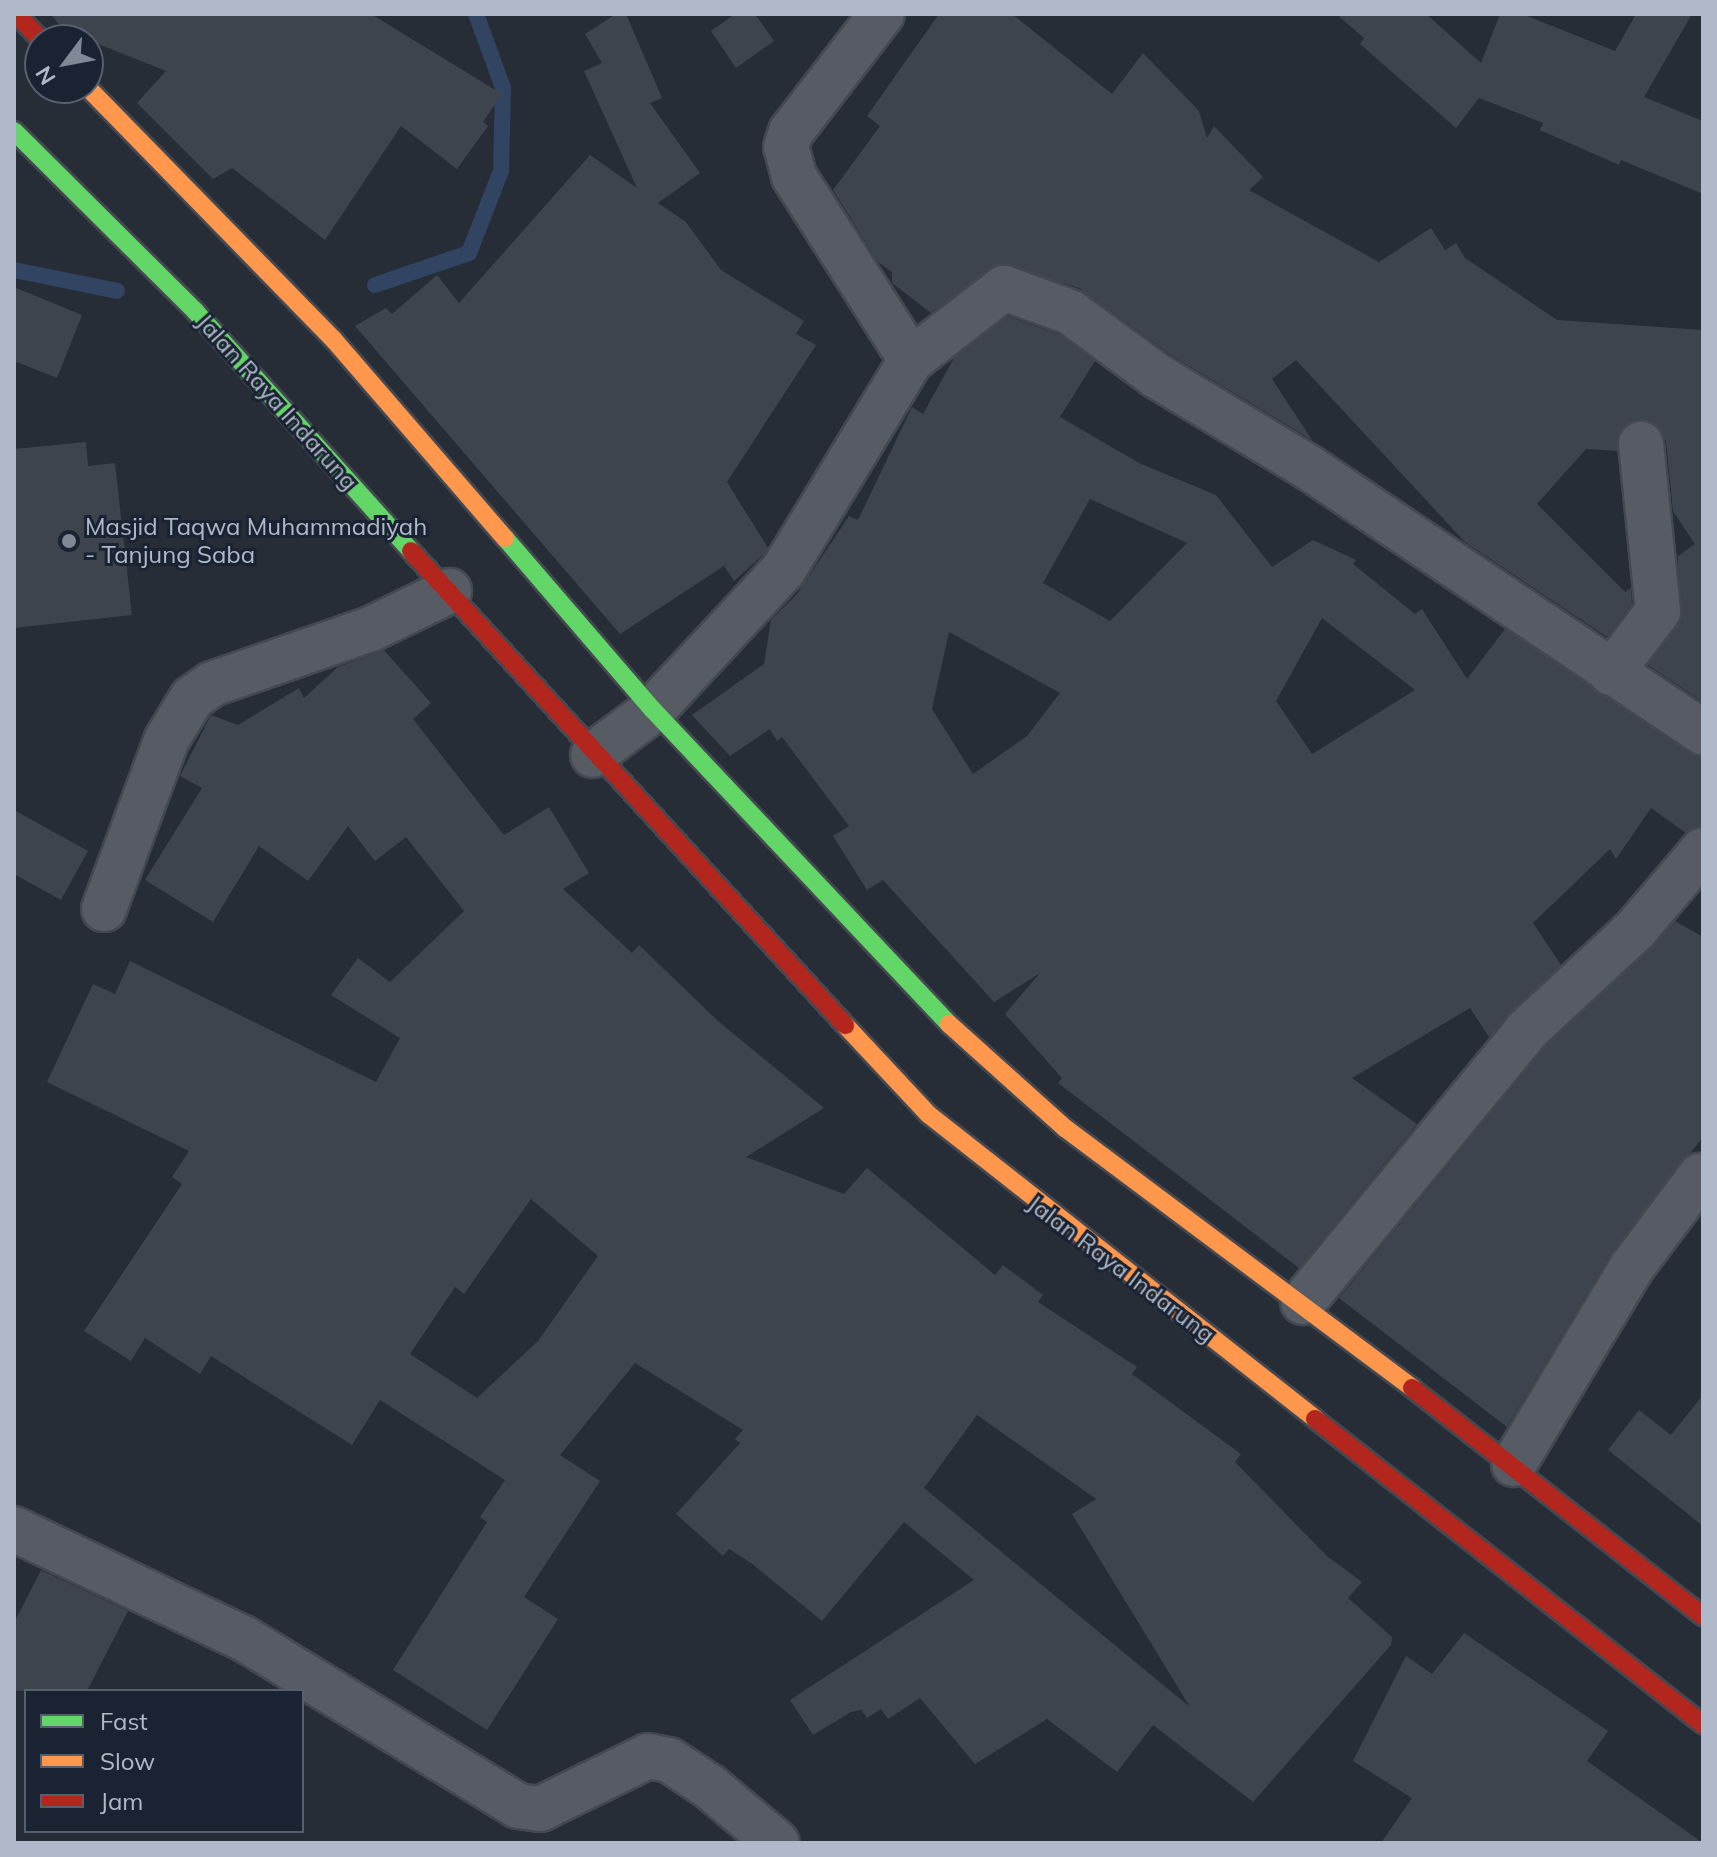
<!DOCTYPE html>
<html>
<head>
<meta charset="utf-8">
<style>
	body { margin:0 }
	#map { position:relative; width:1717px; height:1857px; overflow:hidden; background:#262d37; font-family:Mulish,sans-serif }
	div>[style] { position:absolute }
	.stream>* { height:16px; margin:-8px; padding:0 8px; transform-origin:8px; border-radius:8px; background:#314462 }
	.building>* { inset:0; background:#3e444d }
	.roads { filter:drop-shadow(2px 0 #444850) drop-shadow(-2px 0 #444850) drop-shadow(0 2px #444850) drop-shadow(0 -2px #444850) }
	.street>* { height:44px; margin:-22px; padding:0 22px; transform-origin:22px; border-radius:22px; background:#575c64 }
	.fast>* { height:18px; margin:-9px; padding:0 9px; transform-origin:9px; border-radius:9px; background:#63d668 }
	.slow>* { height:18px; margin:-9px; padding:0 9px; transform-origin:9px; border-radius:9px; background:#ff974d }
	.jam>* { height:18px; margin:-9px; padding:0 9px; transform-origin:9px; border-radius:9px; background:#b3261e }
	.dots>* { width:22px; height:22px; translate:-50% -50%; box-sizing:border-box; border:4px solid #1a2332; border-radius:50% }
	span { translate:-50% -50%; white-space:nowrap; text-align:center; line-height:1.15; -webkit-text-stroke:6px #1a2332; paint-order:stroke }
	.street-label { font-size:24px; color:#b0b9c9 }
	.poi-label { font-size:24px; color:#b0b9c9 }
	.left { translate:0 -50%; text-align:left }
	.frame { position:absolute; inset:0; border:16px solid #b0b9c9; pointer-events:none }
	.legend { position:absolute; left:24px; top:1689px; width:280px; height:144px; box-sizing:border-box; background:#1a2332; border:2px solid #565f6e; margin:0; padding:10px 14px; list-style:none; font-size:24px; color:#b0b9c9 }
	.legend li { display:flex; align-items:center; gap:16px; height:40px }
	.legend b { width:40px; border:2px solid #565f6e }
	.north { position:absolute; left:24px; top:24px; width:80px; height:80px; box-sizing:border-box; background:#1a2332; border:2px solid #565f6e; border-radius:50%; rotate:238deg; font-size:22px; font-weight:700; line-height:32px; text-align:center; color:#b0b9c9 }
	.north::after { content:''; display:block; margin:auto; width:28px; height:36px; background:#808896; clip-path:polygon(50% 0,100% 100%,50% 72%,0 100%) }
</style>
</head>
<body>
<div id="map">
	<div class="stream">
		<i style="left:14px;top:270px;width:105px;rotate:11.5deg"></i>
		<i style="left:375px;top:285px;width:99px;rotate:-18.8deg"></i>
		<i style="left:469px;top:253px;width:88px;rotate:-68.7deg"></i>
		<i style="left:501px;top:171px;width:83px;rotate:-88.6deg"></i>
		<i style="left:503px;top:88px;width:79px;rotate:-110deg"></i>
	</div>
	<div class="building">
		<i style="clip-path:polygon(51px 14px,371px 14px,502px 94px,483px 122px,488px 126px,457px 169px,401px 126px,325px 240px,232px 168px,213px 179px,137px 103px,166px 71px,63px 30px)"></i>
		<i style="clip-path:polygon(616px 14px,626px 14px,662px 98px,650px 103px,700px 173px,658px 203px,686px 222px,721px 270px,804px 321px,796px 334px,816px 345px,727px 482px,768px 548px,764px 554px,734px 581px,724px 566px,620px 634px,355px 326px,386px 308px,392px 314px,437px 275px,459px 303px,590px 155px,637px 188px,584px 71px,602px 63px,585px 34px)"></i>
		<i style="clip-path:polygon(735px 14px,755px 14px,774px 41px,736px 68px,711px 31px)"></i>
		<i style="clip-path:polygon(939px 14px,1012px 14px,1112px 94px,1143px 53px,1199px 111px,1207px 138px,1214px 126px,1263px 177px,1249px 190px,1379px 262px,1431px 228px,1445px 250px,1456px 243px,1465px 258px,1557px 320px,1703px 330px,1703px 702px,1648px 665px,1678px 625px,1678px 556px,1695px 544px,1673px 511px,1666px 441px,1652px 422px,1626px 424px,1617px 451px,1586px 449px,1537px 504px,1625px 592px,1631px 588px,1632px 604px,1607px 637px,1465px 542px,1296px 360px,1272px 379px,1312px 440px,1171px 355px,1079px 288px,999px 264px,931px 313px,892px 283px,892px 272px,878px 262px,833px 190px,880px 126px,867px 116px)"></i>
		<i style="clip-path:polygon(1336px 14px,1426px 14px,1481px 63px,1500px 14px,1522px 14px,1615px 51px,1636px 14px,1692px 14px,1644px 97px,1703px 121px,1703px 194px,1621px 160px,1619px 165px,1540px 130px,1543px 123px,1479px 98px,1456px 128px,1360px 44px,1364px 38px)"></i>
		<i style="clip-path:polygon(14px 287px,82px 315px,57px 378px,14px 361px)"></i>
		<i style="clip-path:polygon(evenodd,1008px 316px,1058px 334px,1095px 361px,1060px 417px,1139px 463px,1216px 495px,1272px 567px,1313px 540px,1356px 560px,1353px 564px,1415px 614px,1422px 609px,1467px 679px,1505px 629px,1703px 757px,1703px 826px,1686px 833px,1651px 808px,1616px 859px,1610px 849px,1533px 923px,1561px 965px,1489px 1037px,1470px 1008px,1352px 1078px,1417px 1124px,1299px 1268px,1058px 1083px,1062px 1078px,1005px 1014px,1040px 973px,994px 1002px,883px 880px,867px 890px,833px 836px,849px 826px,782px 737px,777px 741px,770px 729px,730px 756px,692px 715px,764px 664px,771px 620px,797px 594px,849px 516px,858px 520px,912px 407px,923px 414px,954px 358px,1008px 316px,1090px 499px,1187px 543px,1110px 621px,1043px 583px,1090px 499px,1008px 316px,1322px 618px,1415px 690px,1312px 754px,1276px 701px,1322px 618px,1008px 316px,949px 632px,1060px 693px,1027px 736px,973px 774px,932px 709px,949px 632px)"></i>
		<i style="clip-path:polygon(86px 442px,88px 466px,115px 463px,132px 615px,14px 628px,14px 449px)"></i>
		<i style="clip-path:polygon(evenodd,384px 650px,431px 703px,413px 719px,504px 835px,549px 807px,589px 873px,563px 889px,632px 953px,639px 945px,719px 1022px,824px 1108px,746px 1157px,844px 1194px,867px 1168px,995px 1275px,1003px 1265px,1043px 1295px,1038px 1302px,1137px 1367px,1132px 1374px,1241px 1454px,1235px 1462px,1327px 1556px,1362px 1582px,1348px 1598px,1392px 1637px,1391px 1645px,1253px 1802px,1153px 1725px,1117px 1772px,1047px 1719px,975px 1764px,920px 1698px,888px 1719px,881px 1709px,867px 1718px,861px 1710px,851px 1712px,813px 1735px,790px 1700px,974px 1580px,904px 1522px,822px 1621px,751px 1563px,729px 1549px,723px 1556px,676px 1514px,740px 1443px,735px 1439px,743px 1430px,635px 1363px,560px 1455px,600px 1481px,524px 1597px,558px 1619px,487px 1730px,393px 1670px,487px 1522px,480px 1517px,505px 1480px,380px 1400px,352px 1445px,211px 1356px,200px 1374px,145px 1338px,131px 1361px,84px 1331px,182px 1184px,172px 1177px,189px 1151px,47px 1082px,93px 984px,115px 994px,130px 961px,376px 1082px,400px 1038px,331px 995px,358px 958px,390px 982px,464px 911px,406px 837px,375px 861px,348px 826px,308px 881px,259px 846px,213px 922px,145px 880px,202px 788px,180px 776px,211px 715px,238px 725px,299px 688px,304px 698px,338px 667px,384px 650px,531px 1199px,598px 1256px,538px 1341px,477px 1398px,410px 1354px,455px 1287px,464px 1294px,531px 1199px,384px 650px,977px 1415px,1096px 1499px,1072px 1514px,1190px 1707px,924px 1488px,977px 1415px)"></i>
		<i style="clip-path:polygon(14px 810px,88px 851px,61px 900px,14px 874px)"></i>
		<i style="clip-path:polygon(1675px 921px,1703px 937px,1703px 1137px,1612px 1252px,1507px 1427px,1339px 1298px,1545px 1047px)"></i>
		<i style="clip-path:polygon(1703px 1395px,1703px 1526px,1608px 1450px,1639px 1410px,1671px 1435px)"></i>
		<i style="clip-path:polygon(41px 1570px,128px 1611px,87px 1691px,14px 1691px,14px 1623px)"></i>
		<i style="clip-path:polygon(1464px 1633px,1608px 1731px,1587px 1761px,1703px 1843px,1381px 1843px,1412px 1798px,1353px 1761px,1406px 1656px,1432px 1674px)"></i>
	</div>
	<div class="roads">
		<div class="street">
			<i style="left:911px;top:360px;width:118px;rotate:-37.7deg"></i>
			<i style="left:1004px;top:288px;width:70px;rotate:20deg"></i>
			<i style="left:1070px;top:312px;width:108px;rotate:36.3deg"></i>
			<i style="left:1157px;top:376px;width:176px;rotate:31.1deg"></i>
			<i style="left:1308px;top:467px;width:476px;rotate:33.9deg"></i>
			<i style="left:1611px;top:673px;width:78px;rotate:-52.8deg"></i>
			<i style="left:1658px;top:611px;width:168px;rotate:-95.8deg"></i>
			<i style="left:593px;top:755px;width:75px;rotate:-36.9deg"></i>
			<i style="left:653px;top:710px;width:192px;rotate:-47.1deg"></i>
			<i style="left:784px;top:569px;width:245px;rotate:-58.7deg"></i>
			<i style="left:911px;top:360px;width:218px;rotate:-122.5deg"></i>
			<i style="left:794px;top:176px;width:30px;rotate:-105deg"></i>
			<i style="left:786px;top:147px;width:16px;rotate:-72deg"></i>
			<i style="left:791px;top:132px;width:149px;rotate:-52.4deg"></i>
			<i style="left:104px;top:909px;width:181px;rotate:-69.7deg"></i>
			<i style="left:167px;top:739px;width:48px;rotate:-58.6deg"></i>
			<i style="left:192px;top:698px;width:24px;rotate:-35deg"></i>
			<i style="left:212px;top:684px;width:168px;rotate:-19.1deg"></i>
			<i style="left:371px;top:629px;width:87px;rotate:-26deg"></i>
			<i style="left:1303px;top:1302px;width:352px;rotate:-50.5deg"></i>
			<i style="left:1527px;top:1030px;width:147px;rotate:-42.8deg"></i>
			<i style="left:1635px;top:930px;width:105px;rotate:-49.6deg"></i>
			<i style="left:1514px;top:1464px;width:230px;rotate:-59.1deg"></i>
			<i style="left:1632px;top:1267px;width:114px;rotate:-53.2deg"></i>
			<i style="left:14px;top:1529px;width:254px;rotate:25.5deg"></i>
			<i style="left:243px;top:1638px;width:322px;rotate:31.4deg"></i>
			<i style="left:518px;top:1806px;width:22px;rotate:8deg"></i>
			<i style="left:540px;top:1809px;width:120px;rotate:-26.1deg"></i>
			<i style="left:648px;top:1756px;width:21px;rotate:11deg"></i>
			<i style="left:669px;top:1760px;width:49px;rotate:33.4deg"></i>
			<i style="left:710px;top:1787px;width:87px;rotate:39.9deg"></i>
		</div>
		<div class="fast">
			<i style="left:14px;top:131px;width:255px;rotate:44.8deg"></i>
			<i style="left:195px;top:311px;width:323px;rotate:48deg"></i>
			<i style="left:505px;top:538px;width:227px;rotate:49.3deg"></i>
			<i style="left:653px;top:710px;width:432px;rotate:46.7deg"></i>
		</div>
		<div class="slow">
			<i style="left:88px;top:88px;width:351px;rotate:45.7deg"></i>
			<i style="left:333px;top:339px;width:263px;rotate:49.2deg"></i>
			<i style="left:949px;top:1024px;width:156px;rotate:41.9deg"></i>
			<i style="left:1065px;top:1128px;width:434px;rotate:36.8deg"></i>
			<i style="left:845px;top:1025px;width:122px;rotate:47deg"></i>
			<i style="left:928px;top:1114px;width:493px;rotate:38.2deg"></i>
		</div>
		<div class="jam">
			<i style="left:16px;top:14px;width:36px;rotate:46deg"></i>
			<i style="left:411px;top:551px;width:643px;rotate:47.52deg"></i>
			<i style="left:1412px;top:1388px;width:370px;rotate:38.1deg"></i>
			<i style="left:1315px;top:1419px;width:494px;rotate:38.2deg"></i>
		</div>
	</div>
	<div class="dots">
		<i style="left:69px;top:541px;background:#808896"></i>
	</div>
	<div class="street-label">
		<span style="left:277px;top:402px;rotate:48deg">Jalan Raya Indarung</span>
		<span style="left:1121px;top:1269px;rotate:37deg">Jalan Raya Indarung</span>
	</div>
	<div class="poi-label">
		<span class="left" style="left:85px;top:541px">Masjid Taqwa Muhammadiyah<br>- Tanjung Saba</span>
	</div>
	<div class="frame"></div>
	<ul class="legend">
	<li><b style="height:10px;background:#63d668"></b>Fast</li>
	<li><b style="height:10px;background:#ff974d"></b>Slow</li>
	<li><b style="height:10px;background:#b3261e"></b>Jam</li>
	</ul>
	<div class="north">N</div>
</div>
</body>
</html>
